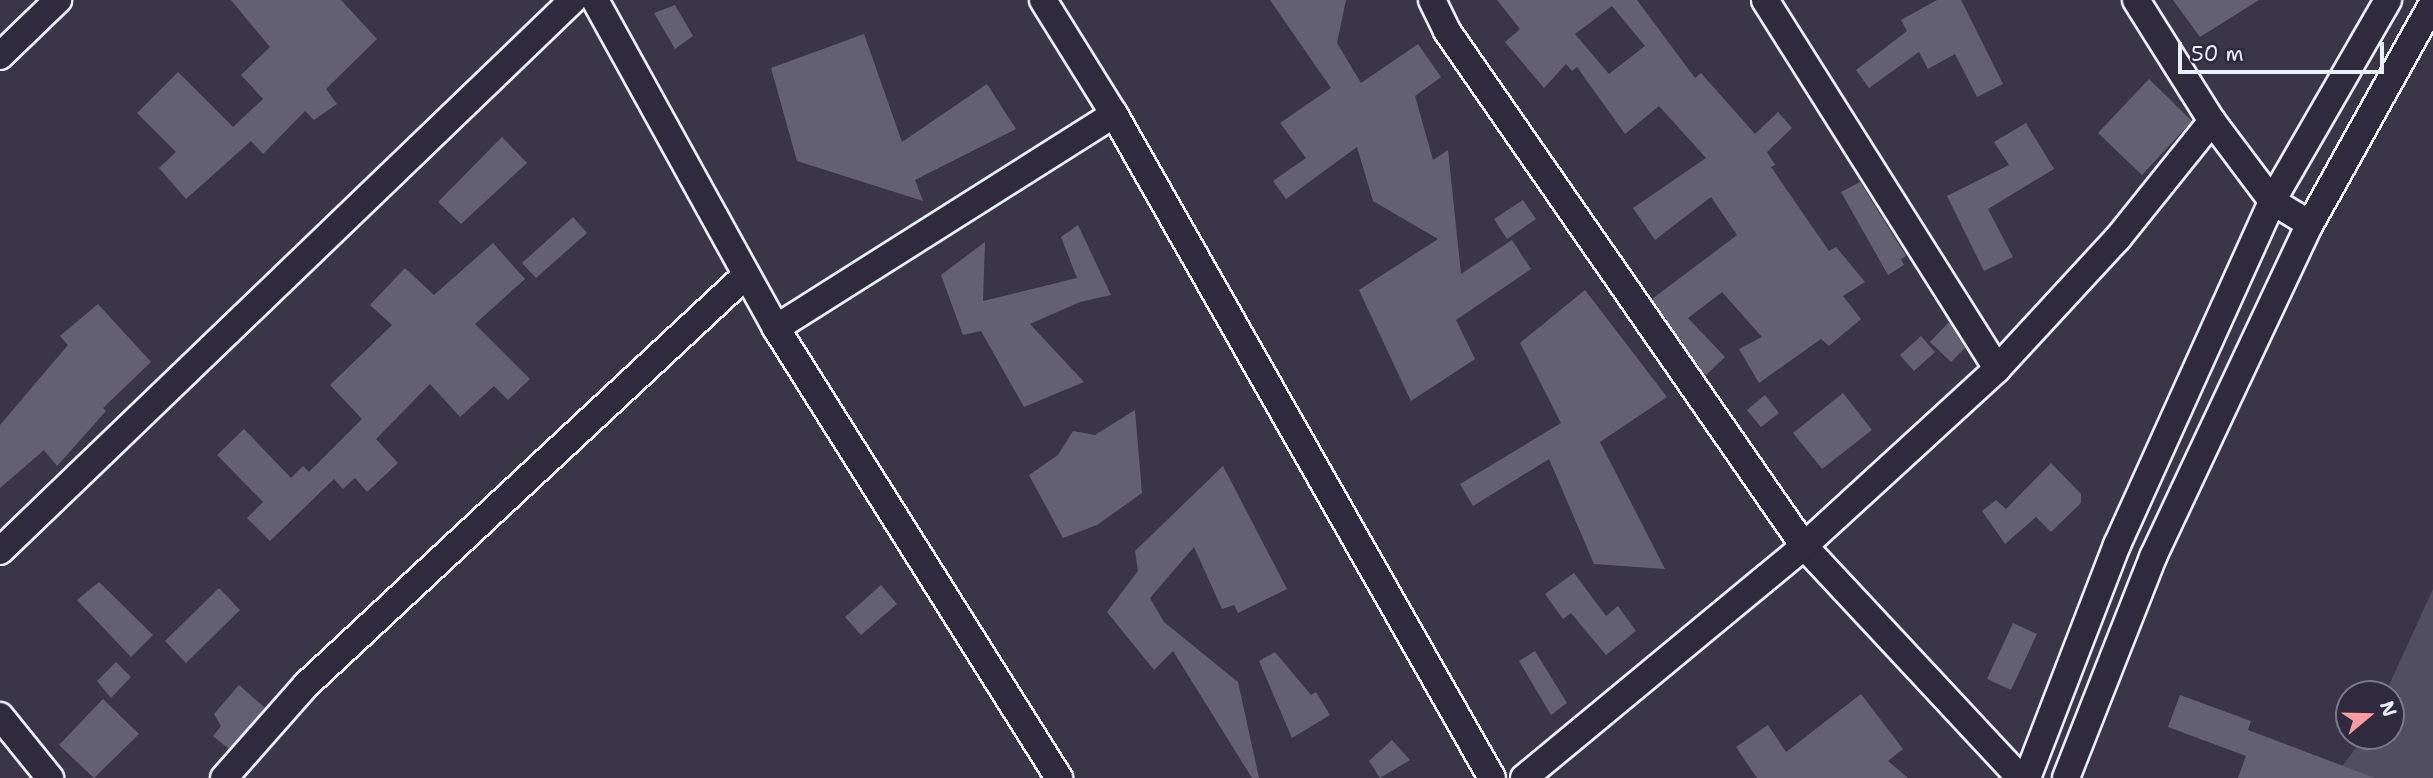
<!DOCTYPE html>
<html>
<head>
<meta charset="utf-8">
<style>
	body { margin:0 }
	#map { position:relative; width:2433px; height:778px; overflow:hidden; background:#3a3648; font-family:"Shantell Sans",sans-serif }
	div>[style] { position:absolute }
	.green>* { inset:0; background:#504e5f }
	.building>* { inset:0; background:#636171 }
	.roads { filter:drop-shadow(2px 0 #e8f1f8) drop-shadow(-2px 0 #e8f1f8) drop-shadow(0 2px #e8f1f8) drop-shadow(0 -2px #e8f1f8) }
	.minor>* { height:26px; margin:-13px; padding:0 13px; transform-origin:13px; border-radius:13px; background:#2f2a3d }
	span { translate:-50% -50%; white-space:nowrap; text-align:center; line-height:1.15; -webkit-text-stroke:5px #2f2a3d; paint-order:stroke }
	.north { position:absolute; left:2335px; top:680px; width:70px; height:70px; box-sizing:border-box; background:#2f2a3d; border:2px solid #797a88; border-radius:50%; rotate:71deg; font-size:19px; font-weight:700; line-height:28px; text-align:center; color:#e8f1f8 }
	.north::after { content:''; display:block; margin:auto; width:24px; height:32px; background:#ff9aa2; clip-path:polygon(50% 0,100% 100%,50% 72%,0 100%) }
	.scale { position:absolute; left:2178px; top:42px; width:206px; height:32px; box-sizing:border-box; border:4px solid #e8f1f8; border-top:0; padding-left:9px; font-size:21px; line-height:24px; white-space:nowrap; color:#e8f1f8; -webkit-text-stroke:5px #2f2a3d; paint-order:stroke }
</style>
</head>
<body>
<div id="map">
	<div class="green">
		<i style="clip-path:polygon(2433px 589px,2433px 778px,2333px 778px,2365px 736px,2391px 736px,2391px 694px,2385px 694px)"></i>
	</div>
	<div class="building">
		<i style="clip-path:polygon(231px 0,341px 0,377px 39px,326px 89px,337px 104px,314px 120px,305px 111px,263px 154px,251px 141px,186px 199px,159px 168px,176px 152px,137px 113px,178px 72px,233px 127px,263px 99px,241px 75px,270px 47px)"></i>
		<i style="clip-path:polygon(1270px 0,1346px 0,1337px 43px,1361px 83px,1418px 44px,1441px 77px,1415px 96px,1433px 160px,1448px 150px,1461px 274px,1512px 240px,1531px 269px,1456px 320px,1475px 359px,1411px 401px,1359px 290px,1438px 239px,1373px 201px,1357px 147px,1286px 199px,1273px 181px,1306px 158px,1280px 123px,1331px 88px)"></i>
		<i style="clip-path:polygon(evenodd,1497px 0,1637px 0,1695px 78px,1701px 73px,1755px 134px,1778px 112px,1792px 128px,1767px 152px,1775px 165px,1771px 167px,1829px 251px,1836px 247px,1865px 282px,1843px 296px,1861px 319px,1829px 346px,1821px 339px,1759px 383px,1739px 349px,1762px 337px,1722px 292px,1688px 318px,1725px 357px,1705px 376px,1652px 299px,1737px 235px,1711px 197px,1655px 240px,1633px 208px,1706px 158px,1659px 106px,1625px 134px,1577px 67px,1572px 71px,1566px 64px,1544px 88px,1505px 42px,1520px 29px,1497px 0,1612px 6px,1645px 46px,1609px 74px,1575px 34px,1612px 6px)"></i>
		<i style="clip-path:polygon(1937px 0,1961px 0,2003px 84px,1977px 97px,1955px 54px,1928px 69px,1919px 52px,1869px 88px,1856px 70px,1907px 31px,1901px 20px)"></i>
		<i style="clip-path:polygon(2173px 0,2259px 0,2200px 37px)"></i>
		<i style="clip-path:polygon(675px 5px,693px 36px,675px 49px,654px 13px)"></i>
		<i style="clip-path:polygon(864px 34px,902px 142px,987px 84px,1016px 129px,915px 180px,923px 201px,797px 161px,771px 68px)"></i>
		<i style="clip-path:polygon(2149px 79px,2192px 121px,2142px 175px,2098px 133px)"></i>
		<i style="clip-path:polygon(2026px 123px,2054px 169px,1988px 209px,2013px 257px,1984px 271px,1947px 196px,2009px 165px,1994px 142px)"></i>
		<i style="clip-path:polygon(502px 137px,527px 163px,461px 224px,438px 202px)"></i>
		<i style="clip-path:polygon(1860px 182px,1906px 256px,1901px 259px,1904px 265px,1888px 275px,1841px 192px)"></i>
		<i style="clip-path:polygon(1523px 200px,1536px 219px,1507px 239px,1494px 219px)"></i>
		<i style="clip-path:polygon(573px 217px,587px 233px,536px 278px,522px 263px)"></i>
		<i style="clip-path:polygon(1078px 225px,1111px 295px,1080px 302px,1030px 324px,1084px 382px,1024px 407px,981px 331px,963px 335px,941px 275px,985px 242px,983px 301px,1077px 278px,1061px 237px)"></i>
		<i style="clip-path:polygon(493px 243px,525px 279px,475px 324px,530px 379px,508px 400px,494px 386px,460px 417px,430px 384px,376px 439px,398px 463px,367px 492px,355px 478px,343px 489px,334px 479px,270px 541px,247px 518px,263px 502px,217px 455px,244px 429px,291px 478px,303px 466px,309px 472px,362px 419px,330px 385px,392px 325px,370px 305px,405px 268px,434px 295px)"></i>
		<i style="clip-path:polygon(1585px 290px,1667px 397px,1600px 442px,1665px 569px,1594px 564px,1549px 459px,1473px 506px,1460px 484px,1561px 423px,1520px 343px)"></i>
		<i style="clip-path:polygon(98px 304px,151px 362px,103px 408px,106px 411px,57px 466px,44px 450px,0 488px,0 425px,68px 345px,60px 336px)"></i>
		<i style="clip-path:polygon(1949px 322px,1965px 348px,1951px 362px,1930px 342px)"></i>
		<i style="clip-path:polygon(1921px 336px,1935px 352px,1914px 371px,1900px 355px)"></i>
		<i style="clip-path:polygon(1843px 393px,1872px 430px,1822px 469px,1793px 433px)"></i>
		<i style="clip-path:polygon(1765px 395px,1779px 413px,1761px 427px,1747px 410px)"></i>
		<i style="clip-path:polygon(1135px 410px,1142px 493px,1097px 525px,1063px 538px,1029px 475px,1058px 455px,1073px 431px,1095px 435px)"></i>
		<i style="clip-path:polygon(2051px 463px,2081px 494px,2081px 503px,2051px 532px,2036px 517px,2005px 544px,1982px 511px,1996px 500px,2006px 509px)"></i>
		<i style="clip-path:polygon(1223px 466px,1287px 589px,1238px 613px,1234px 605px,1222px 609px,1194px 547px,1150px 598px,1164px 622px,1238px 682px,1259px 778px,1252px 778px,1173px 651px,1154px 670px,1107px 612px,1138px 571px,1135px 551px)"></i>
		<i style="clip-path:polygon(1574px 573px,1606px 616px,1618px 606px,1636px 631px,1606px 655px,1571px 613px,1563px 619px,1545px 594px)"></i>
		<i style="clip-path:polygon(99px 582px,153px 635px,131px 657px,77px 600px)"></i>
		<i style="clip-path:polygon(881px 585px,897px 604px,861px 635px,845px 617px)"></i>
		<i style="clip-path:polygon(219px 588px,240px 610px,186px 663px,165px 641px)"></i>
		<i style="clip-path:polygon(2013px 623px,2037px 634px,2011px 690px,1987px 679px)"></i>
		<i style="clip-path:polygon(1535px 651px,1567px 703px,1551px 715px,1519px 661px)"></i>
		<i style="clip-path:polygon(1275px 652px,1311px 695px,1316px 692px,1330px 715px,1292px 738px,1259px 661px)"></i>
		<i style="clip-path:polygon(116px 662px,131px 677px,111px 698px,97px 681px)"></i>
		<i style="clip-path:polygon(239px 685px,265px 708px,229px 749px,213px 736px,221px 726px,214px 714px)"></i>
		<i style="clip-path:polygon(1861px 694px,1903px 749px,1888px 761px,1908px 778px,1757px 778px,1736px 747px,1768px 725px,1786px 752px)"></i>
		<i style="clip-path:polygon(2180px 695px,2251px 721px,2248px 730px,2375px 778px,2238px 778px,2246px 756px,2168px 727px)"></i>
		<i style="clip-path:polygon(103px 699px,139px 734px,94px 778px,59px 745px)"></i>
		<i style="clip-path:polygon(1392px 740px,1410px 760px,1380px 778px,1369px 761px)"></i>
	</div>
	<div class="roads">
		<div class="minor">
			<i style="left:595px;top:0;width:375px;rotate:61.1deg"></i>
			<i style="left:776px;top:328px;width:532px;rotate:57.83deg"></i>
			<i style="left:1043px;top:0;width:134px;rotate:58.1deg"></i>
			<i style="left:1114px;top:114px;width:764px;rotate:60.35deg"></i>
			<i style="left:1432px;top:0;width:34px;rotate:64deg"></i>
			<i style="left:1447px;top:31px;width:627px;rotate:55.27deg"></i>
			<i style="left:1804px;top:546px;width:317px;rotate:47deg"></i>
			<i style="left:1765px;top:0;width:436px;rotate:57.8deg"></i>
			<i style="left:2136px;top:0;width:143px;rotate:57.9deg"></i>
			<i style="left:2212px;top:121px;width:100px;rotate:53.1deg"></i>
			<i style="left:2272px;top:201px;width:44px;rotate:31.2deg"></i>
			<i style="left:0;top:56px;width:81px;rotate:-44deg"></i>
			<i style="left:776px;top:328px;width:400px;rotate:-32.3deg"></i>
			<i style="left:0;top:551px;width:795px;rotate:-43.88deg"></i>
			<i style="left:0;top:716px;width:80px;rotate:51.1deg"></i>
			<i style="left:224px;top:778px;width:124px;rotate:-48.6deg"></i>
			<i style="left:306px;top:685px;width:601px;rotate:-42.98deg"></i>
			<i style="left:1524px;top:778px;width:364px;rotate:-39.6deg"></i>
			<i style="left:1804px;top:546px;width:262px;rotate:-42.5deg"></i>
			<i style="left:1997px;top:369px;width:178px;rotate:-47.3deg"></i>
			<i style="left:2118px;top:238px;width:150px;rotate:-51.2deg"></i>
			<i style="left:2027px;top:778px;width:250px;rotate:-68.9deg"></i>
			<i style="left:2117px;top:545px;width:377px;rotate:-65.7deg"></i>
			<i style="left:2272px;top:201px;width:232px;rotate:-60deg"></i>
			<i style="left:2066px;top:778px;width:238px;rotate:-68.5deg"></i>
			<i style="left:2153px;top:557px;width:368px;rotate:-64.8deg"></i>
			<i style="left:2310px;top:224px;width:253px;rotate:-60.9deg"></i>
		</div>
	</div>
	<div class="north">N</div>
	<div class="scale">50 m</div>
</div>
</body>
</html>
